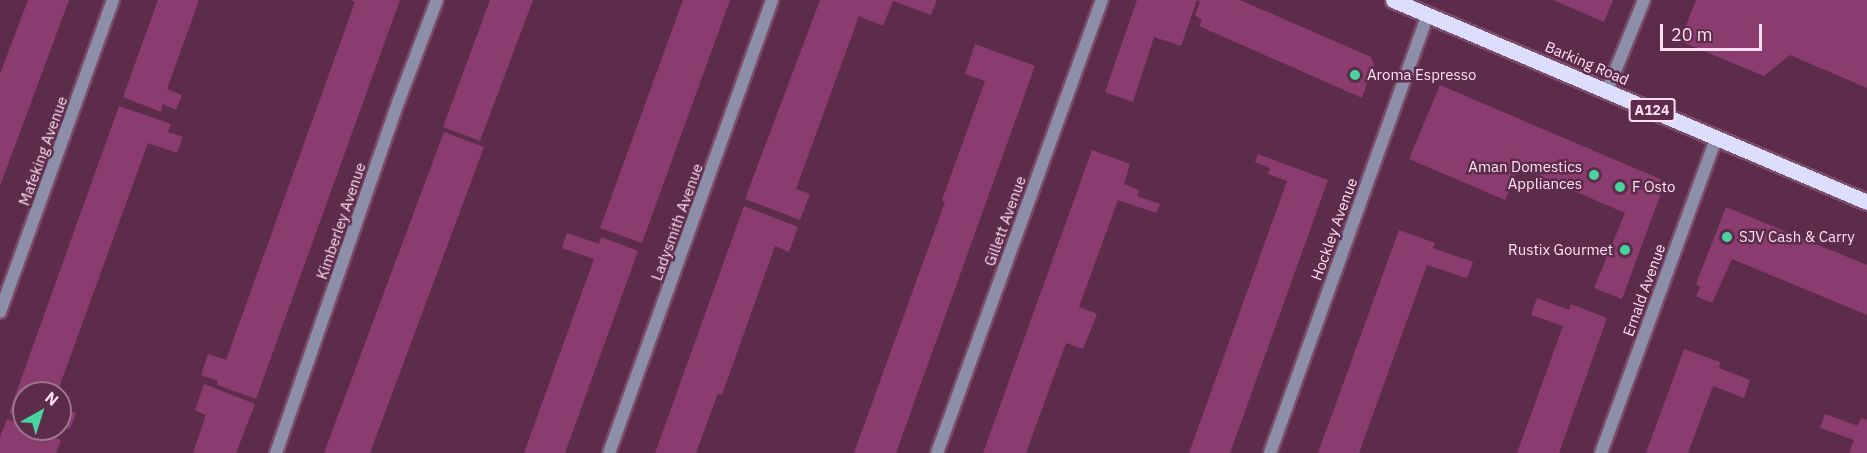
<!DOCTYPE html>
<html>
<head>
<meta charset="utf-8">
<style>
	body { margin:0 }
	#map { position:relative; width:1867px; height:453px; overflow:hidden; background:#5d2c4b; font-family:"IBM Plex Sans",sans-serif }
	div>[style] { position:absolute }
	.building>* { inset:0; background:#8b3c6f }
	.roads { filter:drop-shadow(2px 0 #7a4c69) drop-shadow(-2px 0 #7a4c69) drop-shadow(0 2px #7a4c69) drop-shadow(0 -2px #7a4c69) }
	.minor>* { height:12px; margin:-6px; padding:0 6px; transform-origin:6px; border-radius:6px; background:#8d8ea7 }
	.primary>* { height:15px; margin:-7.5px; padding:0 7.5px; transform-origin:7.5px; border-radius:7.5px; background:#dddefd }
	.dots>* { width:16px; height:16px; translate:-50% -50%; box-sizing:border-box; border:3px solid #5d2c4b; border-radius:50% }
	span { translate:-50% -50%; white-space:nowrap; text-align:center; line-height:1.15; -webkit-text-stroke:5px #5d2c4b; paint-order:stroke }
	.shield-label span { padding:2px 4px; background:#5d2c4b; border:2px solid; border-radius:4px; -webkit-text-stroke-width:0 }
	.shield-label { font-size:14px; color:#ffdff1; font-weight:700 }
	.street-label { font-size:15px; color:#ffdff1 }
	.poi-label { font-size:15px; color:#ffdff1 }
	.left { translate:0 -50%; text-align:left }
	.right { translate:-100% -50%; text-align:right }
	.north { position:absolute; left:12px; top:381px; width:60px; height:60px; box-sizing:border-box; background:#5d2c4b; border:2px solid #9e748d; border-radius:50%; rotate:39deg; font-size:16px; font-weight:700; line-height:24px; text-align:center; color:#ffdff1 }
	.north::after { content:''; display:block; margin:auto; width:21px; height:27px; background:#48d49d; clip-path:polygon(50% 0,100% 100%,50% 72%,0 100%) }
	.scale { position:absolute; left:1660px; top:24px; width:102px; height:27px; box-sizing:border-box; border:3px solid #ffdff1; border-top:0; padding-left:8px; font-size:18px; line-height:21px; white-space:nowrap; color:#ffdff1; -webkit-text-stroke:4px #5d2c4b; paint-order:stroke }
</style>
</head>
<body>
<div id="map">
	<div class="building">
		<i style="clip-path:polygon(28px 0,69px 0,0 186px,0 74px)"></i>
		<i style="clip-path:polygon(158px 0,199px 0,167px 89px,182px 95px,176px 110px,163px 104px,161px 112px,123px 97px)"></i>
		<i style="clip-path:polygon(350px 0,400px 0,256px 399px,217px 385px,218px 381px,201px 375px,208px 354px,226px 360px,355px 2px)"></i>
		<i style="clip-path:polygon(490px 0,533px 0,480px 141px,443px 127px)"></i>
		<i style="clip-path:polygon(683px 0,730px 0,642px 243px,600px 228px)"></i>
		<i style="clip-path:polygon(820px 0,937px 0,931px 15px,893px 1px,883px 26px,859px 16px,796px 189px,810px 194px,800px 220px,745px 199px)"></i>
		<i style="clip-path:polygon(1137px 0,1240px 0,1371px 57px,1374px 65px,1362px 98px,1199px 26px,1202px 20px,1195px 15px,1200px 2px,1197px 0,1181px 46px,1154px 37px,1133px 102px,1105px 92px)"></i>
		<i style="clip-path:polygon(1553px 0,1613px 0,1604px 22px)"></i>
		<i style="clip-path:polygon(1696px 0,1867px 0,1867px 88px,1790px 55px,1764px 76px,1680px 41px)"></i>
		<i style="clip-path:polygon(975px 44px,1035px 66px,896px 453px,854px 453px,945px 202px,942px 200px,985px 81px,965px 74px)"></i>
		<i style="clip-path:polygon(1440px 85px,1660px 179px,1664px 185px,1622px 299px,1594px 288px,1625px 213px,1519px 167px,1505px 200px,1409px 159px)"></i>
		<i style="clip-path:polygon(119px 106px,171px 124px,168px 132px,183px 137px,177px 153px,148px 143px,57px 393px,24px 393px,24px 419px,9px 413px)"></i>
		<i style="clip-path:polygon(444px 132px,484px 147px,370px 453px,324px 453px)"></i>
		<i style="clip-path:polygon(1092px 150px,1130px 164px,1124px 184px,1139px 190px,1137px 196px,1160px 204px,1156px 213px,1118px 200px,1079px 307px,1097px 314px,1083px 349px,1066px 343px,1026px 453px,983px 453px)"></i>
		<i style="clip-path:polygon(1258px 154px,1328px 180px,1230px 453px,1189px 453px,1287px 181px,1268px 174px,1270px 168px,1255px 162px)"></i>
		<i style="clip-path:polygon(744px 206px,798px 227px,789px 252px,775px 246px,722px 395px,718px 393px,696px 453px,655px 453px)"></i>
		<i style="clip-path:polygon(1726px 207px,1867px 265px,1867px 315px,1732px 259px,1712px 303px,1696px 296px,1700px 287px,1696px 284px)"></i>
		<i style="clip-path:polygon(1399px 230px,1435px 243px,1433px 248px,1473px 262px,1467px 278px,1427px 265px,1359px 453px,1318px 453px)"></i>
		<i style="clip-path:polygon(567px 233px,599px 244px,601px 237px,638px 251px,565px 453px,524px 453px,594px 259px,562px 248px)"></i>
		<i style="clip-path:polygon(1537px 298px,1569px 310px,1571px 304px,1607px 318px,1559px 453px,1517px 453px,1563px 326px,1531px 315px)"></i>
		<i style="clip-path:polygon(1684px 349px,1720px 362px,1719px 368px,1750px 380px,1744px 398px,1713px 386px,1688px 453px,1646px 453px)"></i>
		<i style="clip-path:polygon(204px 384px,255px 404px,236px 453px,193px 453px,206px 415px,195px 410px)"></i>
		<i style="clip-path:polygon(60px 407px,76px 413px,70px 429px,60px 425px)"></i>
		<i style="clip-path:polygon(1825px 414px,1858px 426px,1861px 418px,1867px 420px,1867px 453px,1849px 453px,1854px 440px,1820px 428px)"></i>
		<i style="clip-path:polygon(7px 419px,24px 426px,24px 429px,33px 429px,61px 440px,56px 453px,0 453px,0 437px)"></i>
	</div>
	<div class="roads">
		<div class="minor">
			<i style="left:1607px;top:91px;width:98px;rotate:-67.9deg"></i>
			<i style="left:0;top:312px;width:332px;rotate:-70.1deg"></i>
			<i style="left:276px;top:453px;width:374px;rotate:-70.8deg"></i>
			<i style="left:399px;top:100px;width:107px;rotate:-69.2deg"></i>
			<i style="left:609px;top:453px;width:481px;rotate:-70.2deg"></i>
			<i style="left:937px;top:453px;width:482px;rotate:-70deg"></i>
			<i style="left:1270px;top:453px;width:466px;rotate:-70.2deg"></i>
			<i style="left:1601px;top:453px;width:335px;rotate:-69.9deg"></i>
		</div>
		<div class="primary">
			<i style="left:1393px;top:0;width:515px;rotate:23.08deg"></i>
		</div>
	</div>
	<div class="dots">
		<i style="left:1355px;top:75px;background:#48d49d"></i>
		<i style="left:1594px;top:175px;background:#48d49d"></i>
		<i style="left:1620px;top:187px;background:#48d49d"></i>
		<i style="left:1727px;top:237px;background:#48d49d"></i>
		<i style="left:1625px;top:250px;background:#48d49d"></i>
	</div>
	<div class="shield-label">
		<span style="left:1652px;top:110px">A124</span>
	</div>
	<div class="street-label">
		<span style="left:1587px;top:63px;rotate:23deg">Barking Road</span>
		<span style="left:43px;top:151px;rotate:-70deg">Mafeking Avenue</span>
		<span style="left:341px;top:221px;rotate:-71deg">Kimberley Avenue</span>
		<span style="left:1005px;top:221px;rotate:-70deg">Gillett Avenue</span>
		<span style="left:677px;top:222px;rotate:-70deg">Ladysmith Avenue</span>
		<span style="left:1334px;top:229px;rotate:-70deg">Hockley Avenue</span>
		<span style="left:1644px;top:290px;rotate:-70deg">Ernald Avenue</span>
	</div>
	<div class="poi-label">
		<span class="left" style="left:1367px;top:75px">Aroma Espresso</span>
		<span class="right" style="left:1582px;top:175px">Aman Domestics<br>Appliances</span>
		<span class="left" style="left:1632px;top:187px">F Osto</span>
		<span class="left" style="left:1739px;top:237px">SJV Cash &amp; Carry</span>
		<span class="right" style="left:1613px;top:250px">Rustix Gourmet</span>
	</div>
	<div class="north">N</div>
	<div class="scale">20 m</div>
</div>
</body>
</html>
